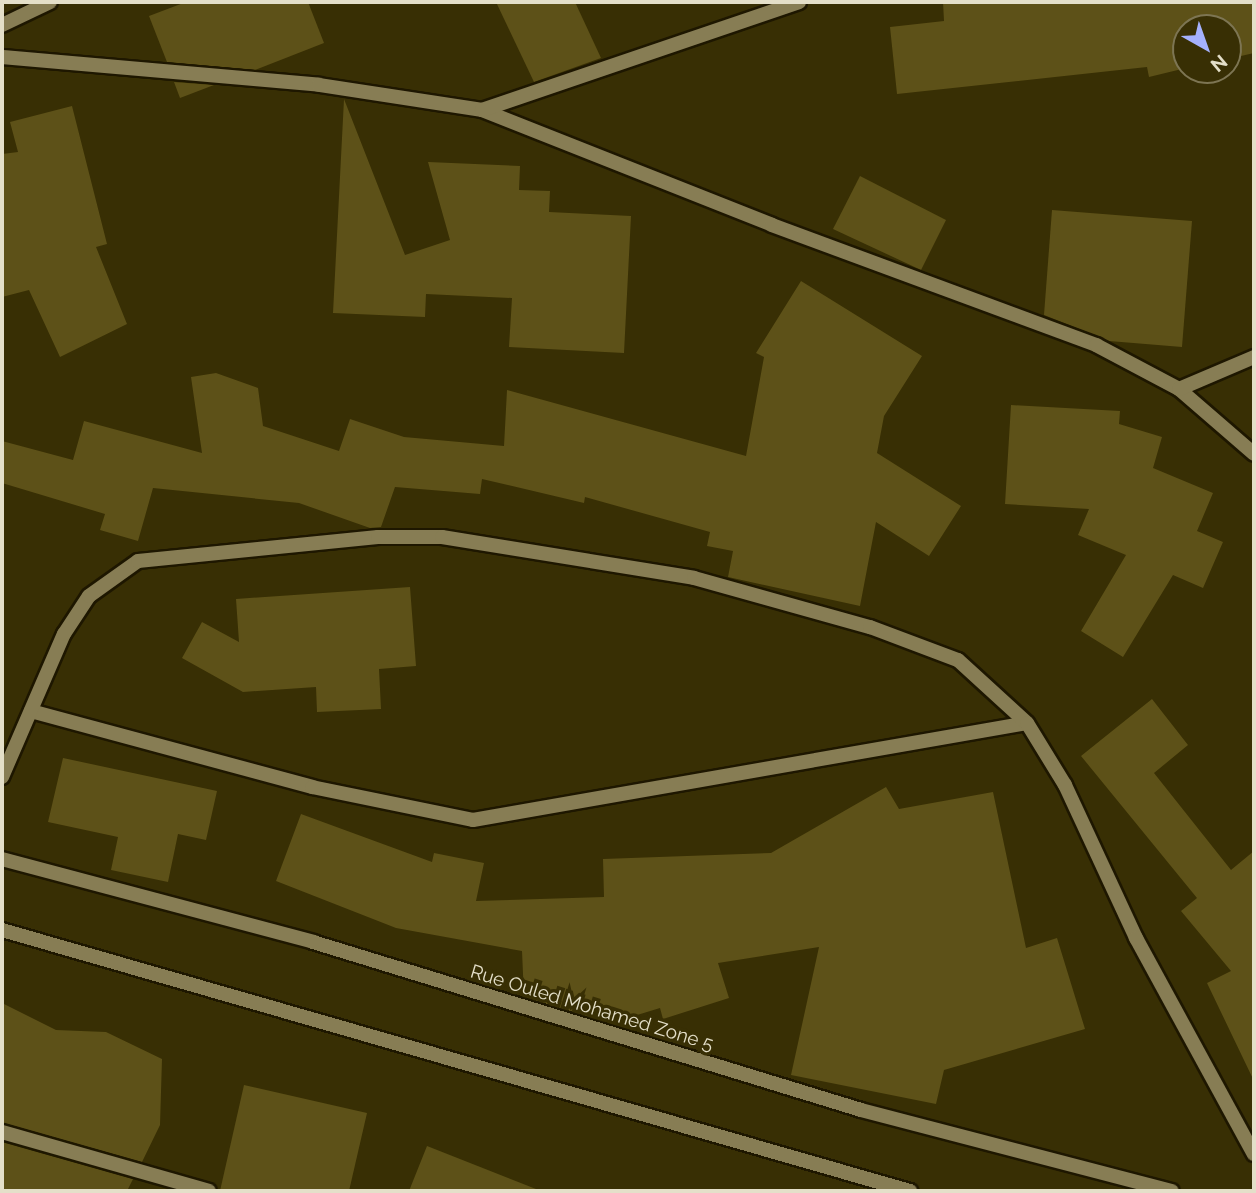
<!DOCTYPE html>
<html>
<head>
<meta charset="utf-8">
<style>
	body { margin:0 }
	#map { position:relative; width:1256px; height:1193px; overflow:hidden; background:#382f04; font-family:Raleway,sans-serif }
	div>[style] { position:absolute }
	.building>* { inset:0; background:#5d5118 }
	.roads { filter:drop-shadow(2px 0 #1e1700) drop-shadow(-2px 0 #1e1700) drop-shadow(0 2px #1e1700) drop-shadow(0 -2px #1e1700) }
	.minor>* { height:14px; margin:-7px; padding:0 7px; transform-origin:7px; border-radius:7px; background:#877d54 }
	.tertiary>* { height:14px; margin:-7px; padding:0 7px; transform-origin:7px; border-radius:7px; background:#877d54 }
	span { translate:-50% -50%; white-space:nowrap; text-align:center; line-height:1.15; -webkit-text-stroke:7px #382f04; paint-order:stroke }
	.street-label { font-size:19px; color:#e4dfc9 }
	.frame { position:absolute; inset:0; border:4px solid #e4dfc9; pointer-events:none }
	.north { position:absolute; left:1172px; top:14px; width:70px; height:70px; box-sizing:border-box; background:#382f04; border:2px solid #7d7553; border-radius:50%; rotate:140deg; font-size:19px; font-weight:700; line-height:28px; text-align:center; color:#e4dfc9 }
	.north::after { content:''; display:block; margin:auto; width:24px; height:32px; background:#a5b1fc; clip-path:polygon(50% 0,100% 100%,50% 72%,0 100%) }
</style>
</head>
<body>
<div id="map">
	<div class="building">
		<i style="clip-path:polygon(186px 2px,308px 2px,324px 43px,255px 70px,167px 62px,149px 16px)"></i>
		<i style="clip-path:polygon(496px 2px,575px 2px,601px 58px,534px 82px)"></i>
		<i style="clip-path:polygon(943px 2px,1254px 2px,1254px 53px,1228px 59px,1228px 28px,1186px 28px,1186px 68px,1149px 77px,1147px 67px,897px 94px,890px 27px,944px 21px)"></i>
		<i style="clip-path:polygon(174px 82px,214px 85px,180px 98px)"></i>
		<i style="clip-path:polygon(344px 99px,405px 255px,450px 240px,428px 162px,520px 166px,519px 190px,550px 191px,549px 212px,631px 216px,624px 353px,509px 347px,512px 298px,426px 294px,425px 317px,333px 313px)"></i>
		<i style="clip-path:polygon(72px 106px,107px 244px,96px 247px,127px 324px,60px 357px,29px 290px,2px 297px,2px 154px,18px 152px,10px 122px)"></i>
		<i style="clip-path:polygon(860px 176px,946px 220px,921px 270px,833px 229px)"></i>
		<i style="clip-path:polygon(1052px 210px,1192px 221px,1182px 347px,1109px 341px,1044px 315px)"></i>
		<i style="clip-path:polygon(801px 281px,922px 356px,884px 416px,877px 453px,961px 506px,929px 556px,876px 522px,860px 606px,728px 577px,733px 551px,707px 546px,710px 532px,585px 497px,584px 503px,482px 479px,480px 494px,395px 487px,381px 527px,370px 528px,299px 503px,153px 488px,138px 541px,100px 530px,105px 514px,2px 483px,2px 441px,73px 460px,84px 421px,202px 453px,191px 377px,216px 373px,258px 388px,263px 426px,339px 451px,350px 419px,404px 437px,504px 446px,507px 390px,746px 456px,764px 357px,756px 353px)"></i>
		<i style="clip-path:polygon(1011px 405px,1120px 411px,1119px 424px,1162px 437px,1153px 468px,1213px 493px,1197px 531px,1223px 542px,1203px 588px,1173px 575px,1123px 657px,1081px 631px,1126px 555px,1078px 535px,1089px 509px,1005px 504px)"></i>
		<i style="clip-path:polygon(410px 587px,416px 666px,379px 669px,381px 709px,317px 712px,316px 687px,243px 692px,182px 658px,202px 622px,239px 642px,236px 599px)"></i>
		<i style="clip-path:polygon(1152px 699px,1188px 745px,1154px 773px,1231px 870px,1254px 851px,1254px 1081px,1207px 983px,1231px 971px,1181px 911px,1197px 898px,1081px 756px)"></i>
		<i style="clip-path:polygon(63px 758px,217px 791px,206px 840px,178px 834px,168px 882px,111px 870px,118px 837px,48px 822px)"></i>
		<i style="clip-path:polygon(886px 787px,899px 809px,993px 792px,1026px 948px,1057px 938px,1085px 1029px,944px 1070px,936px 1104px,791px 1075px,819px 947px,718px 963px,729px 998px,663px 1019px,660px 1008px,611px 1023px,605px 1016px,589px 1017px,524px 997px,522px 951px,396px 928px,276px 881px,301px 814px,432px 862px,434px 853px,484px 863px,476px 901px,604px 897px,603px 859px,771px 853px)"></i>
		<i style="clip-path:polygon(2px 1003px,56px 1030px,106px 1032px,162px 1059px,160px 1125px,142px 1162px,2px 1123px)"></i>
		<i style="clip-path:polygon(244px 1085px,367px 1113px,349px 1191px,220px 1191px)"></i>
		<i style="clip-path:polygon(2px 1142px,133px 1179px,127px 1191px,2px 1191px)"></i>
		<i style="clip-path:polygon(427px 1146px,536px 1189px,535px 1191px,409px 1191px)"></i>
	</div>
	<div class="roads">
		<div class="minor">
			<i style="left:2px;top:25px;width:53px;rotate:-25.6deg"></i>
			<i style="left:2px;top:57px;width:318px;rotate:5deg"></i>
			<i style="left:319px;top:85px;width:165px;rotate:8.7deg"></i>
			<i style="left:482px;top:110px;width:312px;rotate:21.6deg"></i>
			<i style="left:772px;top:225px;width:346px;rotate:20.3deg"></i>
			<i style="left:1096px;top:345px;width:94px;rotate:27.9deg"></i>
			<i style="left:1179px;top:389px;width:99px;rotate:40.9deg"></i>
			<i style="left:482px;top:110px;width:335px;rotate:-18.8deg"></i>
			<i style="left:1179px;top:389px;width:82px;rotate:-23.1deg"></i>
			<i style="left:31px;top:711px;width:291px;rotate:15.1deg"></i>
			<i style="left:312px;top:787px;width:164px;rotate:11.6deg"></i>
			<i style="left:473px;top:820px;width:562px;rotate:-9.93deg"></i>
			<i style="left:2px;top:777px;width:156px;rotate:-66.6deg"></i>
			<i style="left:64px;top:634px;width:45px;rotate:-56.7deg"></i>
			<i style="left:89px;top:596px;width:60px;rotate:-35.5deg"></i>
			<i style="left:138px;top:561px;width:241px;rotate:-5.7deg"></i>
			<i style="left:378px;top:537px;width:64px"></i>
			<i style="left:442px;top:537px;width:255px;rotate:9.2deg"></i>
			<i style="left:694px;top:578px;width:183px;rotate:15.6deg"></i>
			<i style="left:870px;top:627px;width:94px;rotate:20.6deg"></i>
			<i style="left:958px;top:660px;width:93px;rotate:42.4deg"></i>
			<i style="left:1027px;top:723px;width:73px;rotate:58.5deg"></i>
			<i style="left:1065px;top:785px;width:169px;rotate:65.1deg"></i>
			<i style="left:1136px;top:938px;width:246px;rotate:61.4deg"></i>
			<i style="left:2px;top:1132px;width:215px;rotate:15.9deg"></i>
		</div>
		<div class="tertiary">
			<i style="left:2px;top:859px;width:322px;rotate:14.9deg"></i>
			<i style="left:313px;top:942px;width:573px;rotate:17.04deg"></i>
			<i style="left:861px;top:1110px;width:321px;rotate:14.6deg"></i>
			<i style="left:2px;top:930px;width:945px;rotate:16.04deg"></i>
		</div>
	</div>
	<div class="street-label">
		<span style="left:592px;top:1008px;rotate:17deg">Rue Ouled Mohamed Zone 5</span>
	</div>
	<div class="frame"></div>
	<div class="north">N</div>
</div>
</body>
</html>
